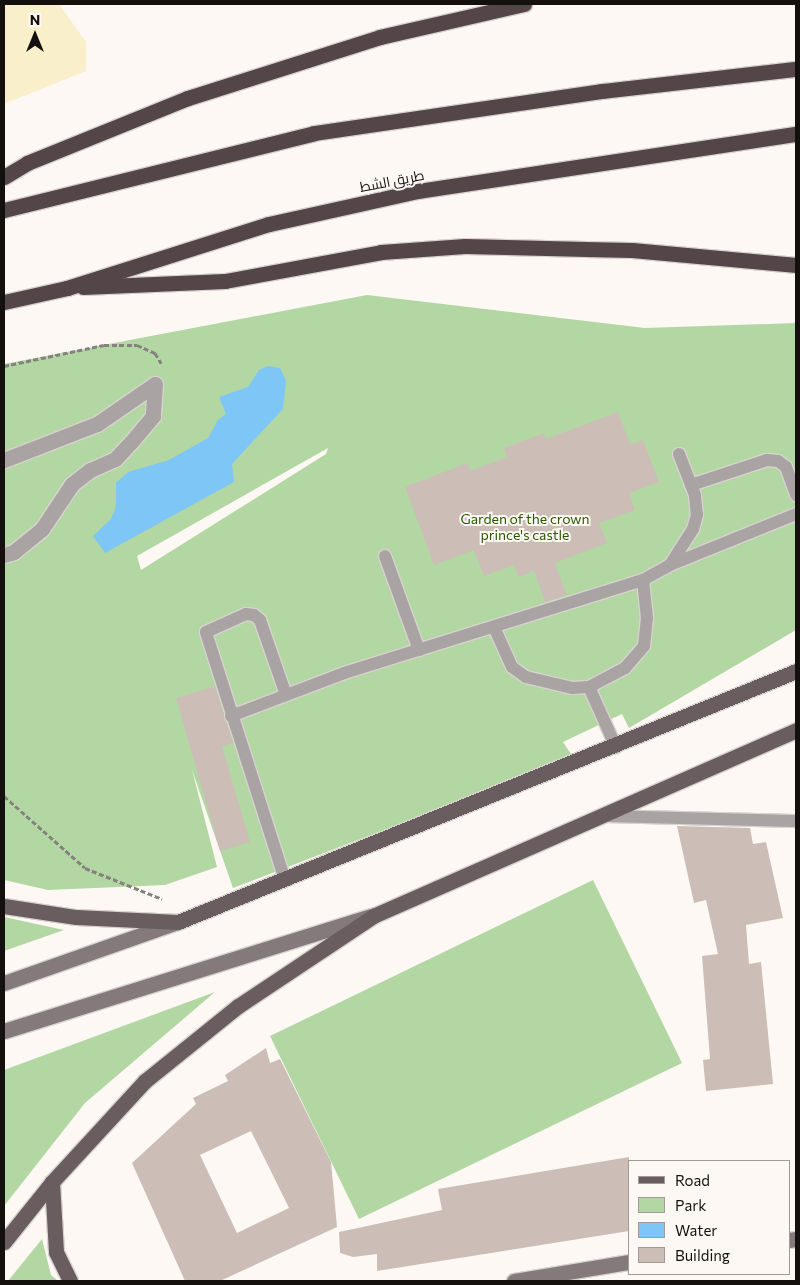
<!DOCTYPE html>
<html>
<head>
<meta charset="utf-8">
<style>
	body { margin:0 }
	#map { position:relative; width:800px; height:1285px; overflow:hidden; background:#fdf8f4; font-family:Commissioner,Cairo,sans-serif }
	div>[style] { position:absolute }
	.green>* { inset:0; background:#b2d7a3 }
	.sand>* { inset:0; background:#f9efca }
	.water>* { inset:0; background:#7dc6f6 }
	.building>* { inset:0; background:#ccbeb7 }
	.path>* { height:3px; margin-top:-1.5px; transform-origin:0; background:repeating-linear-gradient(90deg,#86817e 0 5px,transparent 0 7.5px) }
	.roads { filter:drop-shadow(1px 0 #d8d3cf) drop-shadow(-1px 0 #d8d3cf) drop-shadow(0 1px #d8d3cf) drop-shadow(0 -1px #d8d3cf) }
	.lane>* { height:12px; margin:-6px; padding:0 6px; transform-origin:6px; border-radius:6px; background:#aaa3a4 }
	.street>* { height:15px; margin:-7.5px; padding:0 7.5px; transform-origin:7.5px; border-radius:7.5px; background:#aaa3a4 }
	.secondary>* { height:15px; margin:-7.5px; padding:0 7.5px; transform-origin:7.5px; border-radius:7.5px; background:#847a7c }
	.primary>* { height:15px; margin:-7.5px; padding:0 7.5px; transform-origin:7.5px; border-radius:7.5px; background:#695d5f }
	.highway>* { height:15px; margin:-7.5px; padding:0 7.5px; transform-origin:7.5px; border-radius:7.5px; background:#534548 }
	span { translate:-50% -50%; white-space:nowrap; text-align:center; line-height:1.15; -webkit-text-stroke:4px #fdf8f4; paint-order:stroke }
	.street-label { font-size:14px; color:#14100d }
	.park-label { font-size:14px; color:#255800 }
	.frame { position:absolute; inset:0; border:5px solid #14100d; pointer-events:none }
	.legend { position:absolute; left:628px; top:1160px; width:162px; height:115px; box-sizing:border-box; background:#fdf8f4; border:1px solid #a09b98; margin:0; padding:6px 9px; list-style:none; font-size:15px; color:#14100d }
	.legend li { display:flex; align-items:center; gap:10px; height:25px }
	.legend b { width:25px; border:1px solid #a09b98 }
	.north { position:absolute; left:10px; top:10px; width:50px; height:50px; -webkit-text-stroke:4px #fdf8f4; paint-order:stroke; rotate:0deg; font-size:14px; font-weight:700; line-height:20px; text-align:center; color:#14100d }
	.north::after { content:''; display:block; margin:auto; width:18px; height:22px; background:#14100d; clip-path:polygon(50% 0,100% 100%,50% 72%,0 100%) }
</style>
</head>
<body>
<div id="map">
	<div class="green">
		<i style="clip-path:polygon(evenodd,367px 295px,645px 328px,796px 323px,796px 630px,629px 728px,622px 714px,563px 742px,573px 757px,233px 888px,192px 770px,217px 867px,165px 885px,48px 890px,4px 880px,4px 364px,367px 295px,328px 448px,326px 454px,141px 570px,137px 556px,328px 448px)"></i>
		<i style="clip-path:polygon(593px 880px,682px 1063px,359px 1219px,270px 1036px)"></i>
		<i style="clip-path:polygon(4px 917px,64px 930px,4px 951px)"></i>
		<i style="clip-path:polygon(215px 992px,85px 1103px,4px 1206px,4px 1070px)"></i>
		<i style="clip-path:polygon(42px 1239px,51px 1275px,58px 1281px,8px 1281px)"></i>
	</div>
	<div class="sand">
		<i style="clip-path:polygon(4px 4px,59px 4px,86px 42px,86px 71px,4px 104px)"></i>
	</div>
	<div class="water">
		<i style="clip-path:polygon(268px 366px,280px 368px,286px 381px,283px 409px,232px 464px,234px 482px,105px 553px,93px 536px,111px 519px,116px 506px,116px 483px,128px 472px,169px 460px,208px 438px,218px 420px,226px 414px,219px 397px,248px 387px,259px 370px)"></i>
	</div>
	<div class="building">
		<i style="clip-path:polygon(618px 412px,630px 444px,643px 440px,659px 482px,629px 493px,635px 510px,599px 523px,607px 543px,555px 563px,567px 595px,545px 602px,534px 571px,519px 577px,514px 565px,484px 576px,474px 550px,434px 565px,405px 487px,467px 463px,470px 471px,507px 457px,504px 448px,544px 433px,546px 439px)"></i>
		<i style="clip-path:polygon(215px 686px,233px 743px,222px 746px,250px 842px,220px 851px,176px 698px)"></i>
		<i style="clip-path:polygon(677px 826px,750px 828px,753px 844px,766px 842px,783px 918px,746px 925px,749px 964px,761px 962px,773px 1084px,706px 1091px,703px 1060px,710px 1059px,702px 956px,718px 954px,706px 900px,694px 903px)"></i>
		<i style="clip-path:polygon(evenodd,266px 1048px,270px 1063px,280px 1059px,331px 1162px,337px 1227px,220px 1281px,185px 1281px,132px 1163px,196px 1104px,193px 1098px,228px 1081px,225px 1075px,266px 1048px,251px 1131px,289px 1208px,237px 1233px,200px 1155px,251px 1131px)"></i>
		<i style="clip-path:polygon(629px 1157px,629px 1231px,377px 1271px,377px 1254px,353px 1257px,340px 1253px,339px 1232px,442px 1210px,438px 1189px)"></i>
	</div>
	<div class="path">
		<i style="left:4px;top:366px;width:102px;rotate:-11.9deg"></i>
		<i style="left:104px;top:345px;width:33px"></i>
		<i style="left:137px;top:345px;width:20px;rotate:24deg"></i>
		<i style="left:155px;top:353px;width:12px;rotate:59deg"></i>
		<i style="left:4px;top:796px;width:108px;rotate:41.6deg"></i>
		<i style="left:85px;top:868px;width:83px;rotate:21.9deg"></i>
	</div>
	<div class="roads">
		<div class="lane">
			<i style="left:691px;top:485px;width:80px;rotate:-18.2deg"></i>
			<i style="left:767px;top:460px;width:11px;rotate:5deg"></i>
			<i style="left:778px;top:461px;width:10px;rotate:37deg"></i>
			<i style="left:786px;top:467px;width:30px;rotate:70deg"></i>
			<i style="left:385px;top:556px;width:100px;rotate:70.1deg"></i>
			<i style="left:670px;top:565px;width:43px;rotate:-57.4deg"></i>
			<i style="left:693px;top:529px;width:15px;rotate:-74deg"></i>
			<i style="left:697px;top:515px;width:20px;rotate:-96deg"></i>
			<i style="left:695px;top:495px;width:44px;rotate:-111.3deg"></i>
			<i style="left:494px;top:627px;width:44px;rotate:65.8deg"></i>
			<i style="left:512px;top:667px;width:17px;rotate:36deg"></i>
			<i style="left:526px;top:677px;width:47px;rotate:13.4deg"></i>
			<i style="left:572px;top:688px;width:17px;rotate:-3deg"></i>
			<i style="left:589px;top:687px;width:41px;rotate:-27.8deg"></i>
			<i style="left:625px;top:668px;width:29px;rotate:-49deg"></i>
			<i style="left:644px;top:646px;width:28px;rotate:-84deg"></i>
			<i style="left:647px;top:618px;width:38px;rotate:-96deg"></i>
			<i style="left:589px;top:687px;width:66px;rotate:65.8deg"></i>
			<i style="left:231px;top:716px;width:121px;rotate:-20.8deg"></i>
			<i style="left:344px;top:673px;width:313px;rotate:-17.3deg"></i>
			<i style="left:643px;top:580px;width:31px;rotate:-29deg"></i>
			<i style="left:670px;top:565px;width:136px;rotate:-22deg"></i>
			<i style="left:603px;top:816px;width:193px;rotate:1.5deg"></i>
			<i style="left:285px;top:880px;width:260px;rotate:-107.7deg"></i>
			<i style="left:206px;top:632px;width:44px;rotate:-24.2deg"></i>
			<i style="left:246px;top:614px;width:8px;rotate:7deg"></i>
			<i style="left:254px;top:615px;width:8px;rotate:40deg"></i>
			<i style="left:260px;top:620px;width:79px;rotate:70.9deg"></i>
		</div>
		<div class="street">
			<i style="left:4px;top:460px;width:100px;rotate:-21.2deg"></i>
			<i style="left:97px;top:424px;width:70px;rotate:-34.6deg"></i>
			<i style="left:155px;top:384px;width:32px;rotate:94deg"></i>
			<i style="left:153px;top:416px;width:34px;rotate:130deg"></i>
			<i style="left:131px;top:442px;width:23px;rotate:133deg"></i>
			<i style="left:115px;top:459px;width:27px;rotate:156deg"></i>
			<i style="left:90px;top:470px;width:23px;rotate:142deg"></i>
			<i style="left:72px;top:484px;width:54px;rotate:123.7deg"></i>
			<i style="left:42px;top:529px;width:36px;rotate:141deg"></i>
			<i style="left:14px;top:552px;width:10px;rotate:163deg"></i>
		</div>
		<div class="secondary">
			<i style="left:4px;top:983px;width:183px;rotate:-19.4deg"></i>
			<i style="left:4px;top:1031px;width:384px;rotate:-17.4deg"></i>
			<i style="left:789px;top:1240px;width:7px;rotate:-8deg"></i>
			<i style="left:514px;top:1281px;width:117px;rotate:-9.4deg"></i>
		</div>
		<div class="primary">
			<i style="left:4px;top:906px;width:73px;rotate:8.7deg"></i>
			<i style="left:76px;top:917px;width:102px;rotate:2.8deg"></i>
			<i style="left:178px;top:922px;width:667px;rotate:-22.1deg"></i>
			<i style="left:52px;top:1182px;width:70px;rotate:86.7deg"></i>
			<i style="left:56px;top:1252px;width:32px;rotate:64deg"></i>
			<i style="left:4px;top:1242px;width:77px;rotate:-51.3deg"></i>
			<i style="left:52px;top:1182px;width:137px;rotate:-47.4deg"></i>
			<i style="left:145px;top:1081px;width:119px;rotate:-38.9deg"></i>
			<i style="left:238px;top:1006px;width:164px;rotate:-33.6deg"></i>
			<i style="left:375px;top:915px;width:460px;rotate:-23.7deg"></i>
		</div>
		<div class="highway">
			<i style="left:4px;top:177px;width:27px;rotate:-31deg"></i>
			<i style="left:27px;top:163px;width:174px;rotate:-22deg"></i>
			<i style="left:188px;top:98px;width:201px;rotate:-17.6deg"></i>
			<i style="left:380px;top:37px;width:148px;rotate:-12.9deg"></i>
			<i style="left:4px;top:210px;width:319px;rotate:-13.9deg"></i>
			<i style="left:314px;top:133px;width:291px;rotate:-8.3deg"></i>
			<i style="left:602px;top:91px;width:195px;rotate:-6.5deg"></i>
			<i style="left:83px;top:287px;width:142px;rotate:-2.4deg"></i>
			<i style="left:225px;top:281px;width:159px;rotate:-10.5deg"></i>
			<i style="left:381px;top:252px;width:84px;rotate:-4.1deg"></i>
			<i style="left:465px;top:246px;width:167px;rotate:1.4deg"></i>
			<i style="left:632px;top:250px;width:165px;rotate:5.2deg"></i>
			<i style="left:4px;top:302px;width:65px;rotate:-12.5deg"></i>
			<i style="left:67px;top:288px;width:212px;rotate:-17.6deg"></i>
			<i style="left:269px;top:224px;width:153px;rotate:-12.5deg"></i>
			<i style="left:418px;top:191px;width:382px;rotate:-8.6deg"></i>
		</div>
	</div>
	<div class="street-label">
		<span style="left:392px;top:181px;rotate:-11deg">طريق الشط</span>
	</div>
	<div class="park-label">
		<span style="left:525px;top:527px">Garden of the crown<br>prince's castle</span>
	</div>
	<div class="frame"></div>
	<ul class="legend">
	<li><b style="height:6px;background:#695d5f"></b>Road</li>
	<li><b style="height:14px;background:#b2d7a3"></b>Park</li>
	<li><b style="height:14px;background:#7dc6f6"></b>Water</li>
	<li><b style="height:14px;background:#ccbeb7"></b>Building</li>
	</ul>
	<div class="north">N</div>
</div>
</body>
</html>
